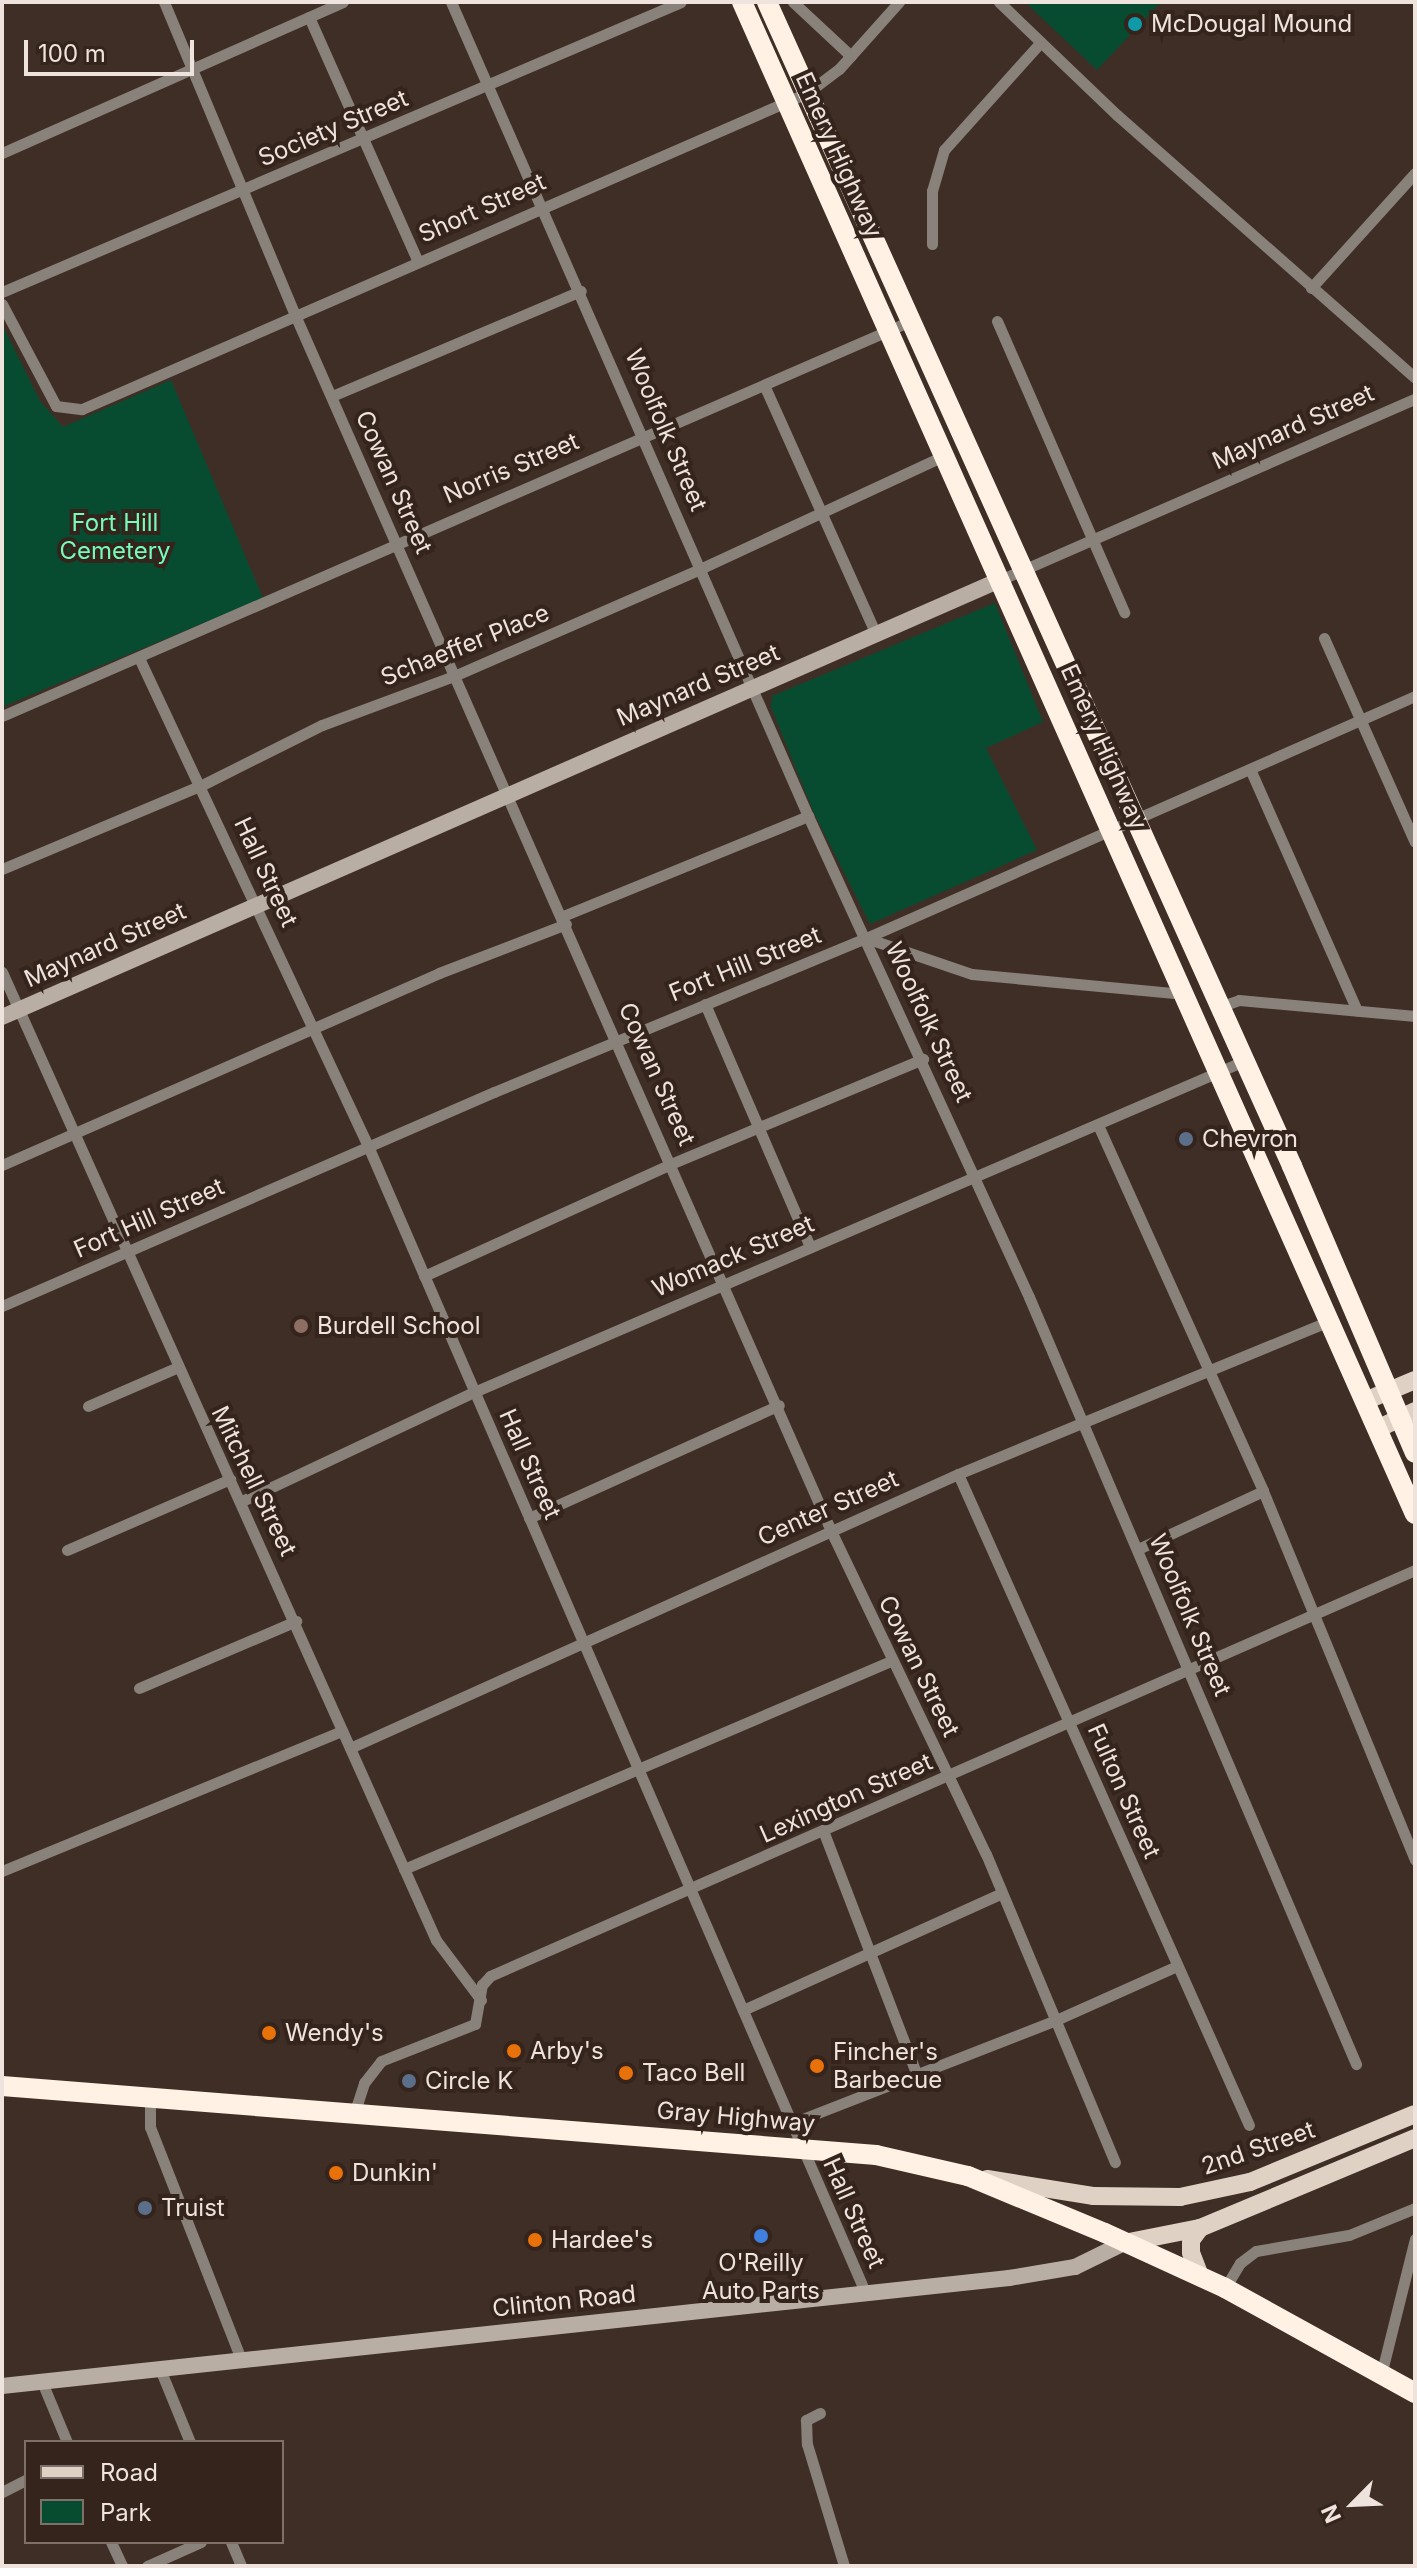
<!DOCTYPE html>
<html>
<head>
<meta charset="utf-8">
<style>
	body { margin:0 }
	#map { position:relative; width:1417px; height:2568px; overflow:hidden; background:#3f2e25; font-family:Inter,sans-serif }
	div>[style] { position:absolute }
	.green>* { inset:0; background:#074c30 }
	.street>* { height:11px; margin:-5.5px; padding:0 5.5px; transform-origin:5.5px; border-radius:5.5px; background:#88827b }
	.secondary>* { height:16px; margin:-8px; padding:0 8px; transform-origin:8px; border-radius:8px; background:#b9aea4 }
	.primary>* { height:18px; margin:-9px; padding:0 9px; transform-origin:9px; border-radius:9px; background:#dfd1c3 }
	.highway>* { height:20px; margin:-10px; padding:0 10px; transform-origin:10px; border-radius:10px; background:#fff1e3 }
	.dots>* { width:22px; height:22px; translate:-50% -50%; box-sizing:border-box; border:4px solid #34241c; border-radius:50% }
	span { translate:-50% -50%; white-space:nowrap; text-align:center; line-height:1.15; -webkit-text-stroke:8px #34241c; paint-order:stroke }
	.poi-label { font-size:24px; color:#eee3dd }
	.left { translate:0 -50%; text-align:left }
	.street-label { font-size:24px; color:#eee3dd }
	.park-label { font-size:24px; color:#76fcba }
	.frame { position:absolute; inset:0; border:4px solid #eee3dd; pointer-events:none }
	.legend { position:absolute; left:24px; top:2440px; width:260px; height:104px; box-sizing:border-box; background:#34241c; border:2px solid #7e7069; margin:0; padding:10px 14px; list-style:none; font-size:24px; color:#eee3dd }
	.legend li { display:flex; align-items:center; gap:16px; height:40px }
	.legend b { width:40px; border:2px solid #7e7069 }
	.north { position:absolute; left:1313px; top:2464px; width:80px; height:80px; -webkit-text-stroke:6px #34241c; paint-order:stroke; rotate:246deg; font-size:22px; font-weight:700; line-height:32px; text-align:center; color:#eee3dd }
	.north::after { content:''; display:block; margin:auto; width:28px; height:36px; background:#eee3dd; clip-path:polygon(50% 0,100% 100%,50% 72%,0 100%) }
	.scale { position:absolute; left:24px; top:40px; width:170px; height:36px; box-sizing:border-box; border:4px solid #eee3dd; border-top:0; padding-left:10px; font-size:24px; line-height:28px; white-space:nowrap; color:#eee3dd; -webkit-text-stroke:6px #34241c; paint-order:stroke }
</style>
</head>
<body>
<div id="map">
	<div class="green">
		<i style="clip-path:polygon(1025px 2px,1161px 2px,1097px 70px)"></i>
		<i style="clip-path:polygon(2px 324px,40px 401px,63px 427px,171px 380px,263px 598px,2px 707px)"></i>
		<i style="clip-path:polygon(995px 603px,1043px 722px,986px 748px,1037px 850px,870px 924px,814px 813px,771px 707px,772px 696px)"></i>
	</div>
	<div class="street">
		<i style="left:164px;top:2px;width:339px;rotate:67.3deg"></i>
		<i style="left:295px;top:315px;width:1329px;rotate:66.21deg"></i>
		<i style="left:831px;top:1531px;width:358px;rotate:64.4deg"></i>
		<i style="left:986px;top:1854px;width:334px;rotate:67.3deg"></i>
		<i style="left:451px;top:2px;width:889px;rotate:66.32deg"></i>
		<i style="left:808px;top:816px;width:529px;rotate:65.32deg"></i>
		<i style="left:1029px;top:1297px;width:834px;rotate:66.91deg"></i>
		<i style="left:793px;top:2px;width:79px;rotate:43deg"></i>
		<i style="left:999px;top:2px;width:163px;rotate:43.8deg"></i>
		<i style="left:1117px;top:115px;width:397px;rotate:41.4deg"></i>
		<i style="left:309px;top:17px;width:266px;rotate:66deg"></i>
		<i style="left:2px;top:153px;width:373px;rotate:-23.9deg"></i>
		<i style="left:932px;top:244px;width:53px;rotate:-90deg"></i>
		<i style="left:932px;top:191px;width:43px;rotate:-73.7deg"></i>
		<i style="left:944px;top:150px;width:144px;rotate:-48.1deg"></i>
		<i style="left:1311px;top:288px;width:155px;rotate:-47.9deg"></i>
		<i style="left:2px;top:292px;width:738px;rotate:-23.13deg"></i>
		<i style="left:2px;top:304px;width:115px;rotate:62.1deg"></i>
		<i style="left:56px;top:406px;width:26px;rotate:7deg"></i>
		<i style="left:82px;top:409px;width:791px;rotate:-23.55deg"></i>
		<i style="left:807px;top:93px;width:40px;rotate:-37deg"></i>
		<i style="left:839px;top:69px;width:90px;rotate:-48.2deg"></i>
		<i style="left:997px;top:321px;width:318px;rotate:66.4deg"></i>
		<i style="left:764px;top:385px;width:273px;rotate:65.8deg"></i>
		<i style="left:332px;top:396px;width:270px;rotate:-22.9deg"></i>
		<i style="left:1000px;top:580px;width:453px;rotate:-23.6deg"></i>
		<i style="left:1324px;top:638px;width:223px;rotate:66deg"></i>
		<i style="left:140px;top:660px;width:537px;rotate:64.87deg"></i>
		<i style="left:368px;top:1146px;width:1249px;rotate:66.55deg"></i>
		<i style="left:2px;top:716px;width:988px;rotate:-23.5deg"></i>
		<i style="left:1250px;top:769px;width:264px;rotate:66.1deg"></i>
		<i style="left:2px;top:869px;width:217px;rotate:-22.8deg"></i>
		<i style="left:202px;top:785px;width:134px;rotate:-26.6deg"></i>
		<i style="left:322px;top:725px;width:141px;rotate:-20.4deg"></i>
		<i style="left:454px;top:676px;width:270px;rotate:-23.5deg"></i>
		<i style="left:702px;top:568px;width:266px;rotate:-24.9deg"></i>
		<i style="left:563px;top:916px;width:265px;rotate:-22.2deg"></i>
		<i style="left:866px;top:938px;width:112px;rotate:18.8deg"></i>
		<i style="left:972px;top:974px;width:214px;rotate:5.4deg"></i>
		<i style="left:2px;top:972px;width:1061px;rotate:65.85deg"></i>
		<i style="left:436px;top:1940px;width:75px;rotate:53.1deg"></i>
		<i style="left:705px;top:1004px;width:265px;rotate:66.6deg"></i>
		<i style="left:1219px;top:1007px;width:21px;rotate:-19deg"></i>
		<i style="left:1239px;top:1000px;width:177px;rotate:5.2deg"></i>
		<i style="left:1098px;top:1125px;width:401px;rotate:65.7deg"></i>
		<i style="left:1263px;top:1491px;width:399px;rotate:67.6deg"></i>
		<i style="left:2px;top:1165px;width:477px;rotate:-23.7deg"></i>
		<i style="left:439px;top:973px;width:136px;rotate:-21.1deg"></i>
		<i style="left:424px;top:1276px;width:273px;rotate:-24.4deg"></i>
		<i style="left:673px;top:1163px;width:271px;rotate:-22.6deg"></i>
		<i style="left:2px;top:1306px;width:537px;rotate:-23.51deg"></i>
		<i style="left:494px;top:1092px;width:403px;rotate:-22.5deg"></i>
		<i style="left:866px;top:938px;width:600px;rotate:-23.79deg"></i>
		<i style="left:88px;top:1406px;width:96px;rotate:-23.4deg"></i>
		<i style="left:958px;top:1474px;width:713px;rotate:65.92deg"></i>
		<i style="left:242px;top:1501px;width:256px;rotate:-25.2deg"></i>
		<i style="left:474px;top:1392px;width:838px;rotate:-23.26deg"></i>
		<i style="left:529px;top:1518px;width:274px;rotate:-24.3deg"></i>
		<i style="left:1138px;top:1549px;width:138px;rotate:-24.9deg"></i>
		<i style="left:67px;top:1550px;width:178px;rotate:-23.5deg"></i>
		<i style="left:139px;top:1688px;width:171px;rotate:-23.1deg"></i>
		<i style="left:350px;top:1748px;width:667px;rotate:-24.26deg"></i>
		<i style="left:958px;top:1474px;width:402px;rotate:-22.4deg"></i>
		<i style="left:824px;top:1833px;width:257px;rotate:69deg"></i>
		<i style="left:404px;top:1869px;width:530px;rotate:-23.13deg"></i>
		<i style="left:2px;top:1871px;width:368px;rotate:-22.4deg"></i>
		<i style="left:743px;top:2010px;width:284px;rotate:-24.3deg"></i>
		<i style="left:150px;top:2097px;width:30px;rotate:90deg"></i>
		<i style="left:150px;top:2127px;width:249px;rotate:68.6deg"></i>
		<i style="left:354px;top:2114px;width:33px;rotate:-72deg"></i>
		<i style="left:364px;top:2083px;width:28px;rotate:-52deg"></i>
		<i style="left:381px;top:2061px;width:101px;rotate:-21.5deg"></i>
		<i style="left:475px;top:2024px;width:40px;rotate:-80deg"></i>
		<i style="left:482px;top:1985px;width:12px;rotate:-48deg"></i>
		<i style="left:490px;top:1976px;width:1010px;rotate:-23.7deg"></i>
		<i style="left:792px;top:2123px;width:283px;rotate:-21.3deg"></i>
		<i style="left:1056px;top:2020px;width:133px;rotate:-24.1deg"></i>
		<i style="left:1225px;top:2288px;width:29px;rotate:-59deg"></i>
		<i style="left:1240px;top:2263px;width:20px;rotate:-37deg"></i>
		<i style="left:1256px;top:2251px;width:94px;rotate:-9.8deg"></i>
		<i style="left:1349px;top:2235px;width:71px;rotate:-22.2deg"></i>
		<i style="left:160px;top:2369px;width:79px;rotate:67.7deg"></i>
		<i style="left:1382px;top:2371px;width:136px;rotate:-76deg"></i>
		<i style="left:42px;top:2382px;width:65px;rotate:67.4deg"></i>
		<i style="left:820px;top:2413px;width:16px;rotate:153deg"></i>
		<i style="left:806px;top:2420px;width:24px;rotate:88deg"></i>
		<i style="left:807px;top:2444px;width:127px;rotate:73.1deg"></i>
		<i style="left:2px;top:2492px;width:27px;rotate:-27deg"></i>
		<i style="left:111px;top:2542px;width:26px;rotate:65deg"></i>
		<i style="left:231px;top:2542px;width:26px;rotate:67deg"></i>
		<i style="left:147px;top:2566px;width:59px;rotate:-24deg"></i>
	</div>
	<div class="secondary">
		<i style="left:2px;top:1017px;width:1089px;rotate:-23.65deg"></i>
		<i style="left:2px;top:2386px;width:1013px;rotate:-6.12deg"></i>
		<i style="left:1009px;top:2278px;width:67px;rotate:-9.5deg"></i>
		<i style="left:1075px;top:2267px;width:55px;rotate:-26.1deg"></i>
	</div>
	<div class="primary">
		<i style="left:1365px;top:1401px;width:54px;rotate:-22.8deg"></i>
		<i style="left:1377px;top:1429px;width:42px;rotate:-25.3deg"></i>
		<i style="left:987px;top:2179px;width:107px;rotate:9.1deg"></i>
		<i style="left:1093px;top:2196px;width:87px;rotate:0.7deg"></i>
		<i style="left:1180px;top:2197px;width:72px;rotate:-12.1deg"></i>
		<i style="left:1250px;top:2182px;width:178px;rotate:-22.4deg"></i>
		<i style="left:1124px;top:2243px;width:77px;rotate:-11.2deg"></i>
		<i style="left:1200px;top:2228px;width:233px;rotate:-22.7deg"></i>
		<i style="left:1200px;top:2276px;width:25px;rotate:-111deg"></i>
		<i style="left:1191px;top:2253px;width:13px;rotate:-90deg"></i>
		<i style="left:1191px;top:2240px;width:15px;rotate:-53deg"></i>
	</div>
	<div class="highway">
		<i style="left:742px;top:2px;width:1655px;rotate:66.01deg"></i>
		<i style="left:767px;top:2px;width:1277px;rotate:65.72deg"></i>
		<i style="left:1292px;top:1166px;width:312px;rotate:66.8deg"></i>
		<i style="left:2px;top:2086px;width:877px;rotate:4.51deg"></i>
		<i style="left:876px;top:2155px;width:94px;rotate:12.9deg"></i>
		<i style="left:968px;top:2176px;width:148px;rotate:22.6deg"></i>
		<i style="left:1105px;top:2233px;width:132px;rotate:24.6deg"></i>
		<i style="left:1225px;top:2288px;width:217px;rotate:28.9deg"></i>
	</div>
	<div class="dots">
		<i style="left:1135px;top:24px;background:#0f9aa8"></i>
		<i style="left:1186px;top:1139px;background:#5c6f8a"></i>
		<i style="left:301px;top:1326px;background:#8d6e63"></i>
		<i style="left:269px;top:2033px;background:#e8710a"></i>
		<i style="left:514px;top:2051px;background:#e8710a"></i>
		<i style="left:817px;top:2066px;background:#e8710a"></i>
		<i style="left:626px;top:2073px;background:#e8710a"></i>
		<i style="left:409px;top:2081px;background:#5c6f8a"></i>
		<i style="left:336px;top:2173px;background:#e8710a"></i>
		<i style="left:145px;top:2208px;background:#5c6f8a"></i>
		<i style="left:761px;top:2236px;background:#3f7fe0"></i>
		<i style="left:535px;top:2240px;background:#e8710a"></i>
	</div>
	<div class="poi-label">
		<span class="left" style="left:1151px;top:24px">McDougal Mound</span>
		<span class="left" style="left:1202px;top:1139px">Chevron</span>
		<span class="left" style="left:317px;top:1326px">Burdell School</span>
		<span class="left" style="left:285px;top:2033px">Wendy's</span>
		<span class="left" style="left:530px;top:2051px">Arby's</span>
		<span class="left" style="left:833px;top:2066px">Fincher's<br>Barbecue</span>
		<span class="left" style="left:642px;top:2073px">Taco Bell</span>
		<span class="left" style="left:425px;top:2081px">Circle K</span>
		<span class="left" style="left:352px;top:2173px">Dunkin'</span>
		<span class="left" style="left:161px;top:2208px">Truist</span>
		<span class="left" style="left:551px;top:2240px">Hardee's</span>
		<span style="left:761px;top:2277px">O'Reilly<br>Auto Parts</span>
	</div>
	<div class="street-label">
		<span style="left:333px;top:128px;rotate:-23deg">Society Street</span>
		<span style="left:839px;top:155px;rotate:66deg">Emery Highway</span>
		<span style="left:482px;top:208px;rotate:-24deg">Short Street</span>
		<span style="left:1293px;top:427px;rotate:-24deg">Maynard Street</span>
		<span style="left:666px;top:430px;rotate:67deg">Woolfolk Street</span>
		<span style="left:511px;top:468px;rotate:-23deg">Norris Street</span>
		<span style="left:394px;top:482px;rotate:66deg">Cowan Street</span>
		<span style="left:465px;top:645px;rotate:-22deg">Schaeffer Place</span>
		<span style="left:698px;top:685px;rotate:-23deg">Maynard Street</span>
		<span style="left:1104px;top:747px;rotate:66deg">Emery Highway</span>
		<span style="left:266px;top:872px;rotate:65deg">Hall Street</span>
		<span style="left:105px;top:945px;rotate:-24deg">Maynard Street</span>
		<span style="left:745px;top:964px;rotate:-22deg">Fort Hill Street</span>
		<span style="left:929px;top:1022px;rotate:65deg">Woolfolk Street</span>
		<span style="left:657px;top:1074px;rotate:66deg">Cowan Street</span>
		<span style="left:149px;top:1218px;rotate:-24deg">Fort Hill Street</span>
		<span style="left:733px;top:1256px;rotate:-23deg">Womack Street</span>
		<span style="left:530px;top:1464px;rotate:66deg">Hall Street</span>
		<span style="left:254px;top:1481px;rotate:64deg">Mitchell Street</span>
		<span style="left:828px;top:1508px;rotate:-24deg">Center Street</span>
		<span style="left:1190px;top:1615px;rotate:67deg">Woolfolk Street</span>
		<span style="left:919px;top:1666px;rotate:64deg">Cowan Street</span>
		<span style="left:1124px;top:1791px;rotate:66deg">Fulton Street</span>
		<span style="left:846px;top:1798px;rotate:-24deg">Lexington Street</span>
		<span style="left:736px;top:2117px;rotate:5deg">Gray Highway</span>
		<span style="left:1258px;top:2148px;rotate:-19deg">2nd Street</span>
		<span style="left:854px;top:2213px;rotate:66deg">Hall Street</span>
		<span style="left:564px;top:2301px;rotate:-6deg">Clinton Road</span>
	</div>
	<div class="park-label">
		<span style="left:115px;top:537px">Fort Hill<br>Cemetery</span>
	</div>
	<div class="frame"></div>
	<ul class="legend">
	<li><b style="height:10px;background:#dfd1c3"></b>Road</li>
	<li><b style="height:22px;background:#074c30"></b>Park</li>
	</ul>
	<div class="north">N</div>
	<div class="scale">100 m</div>
</div>
</body>
</html>
